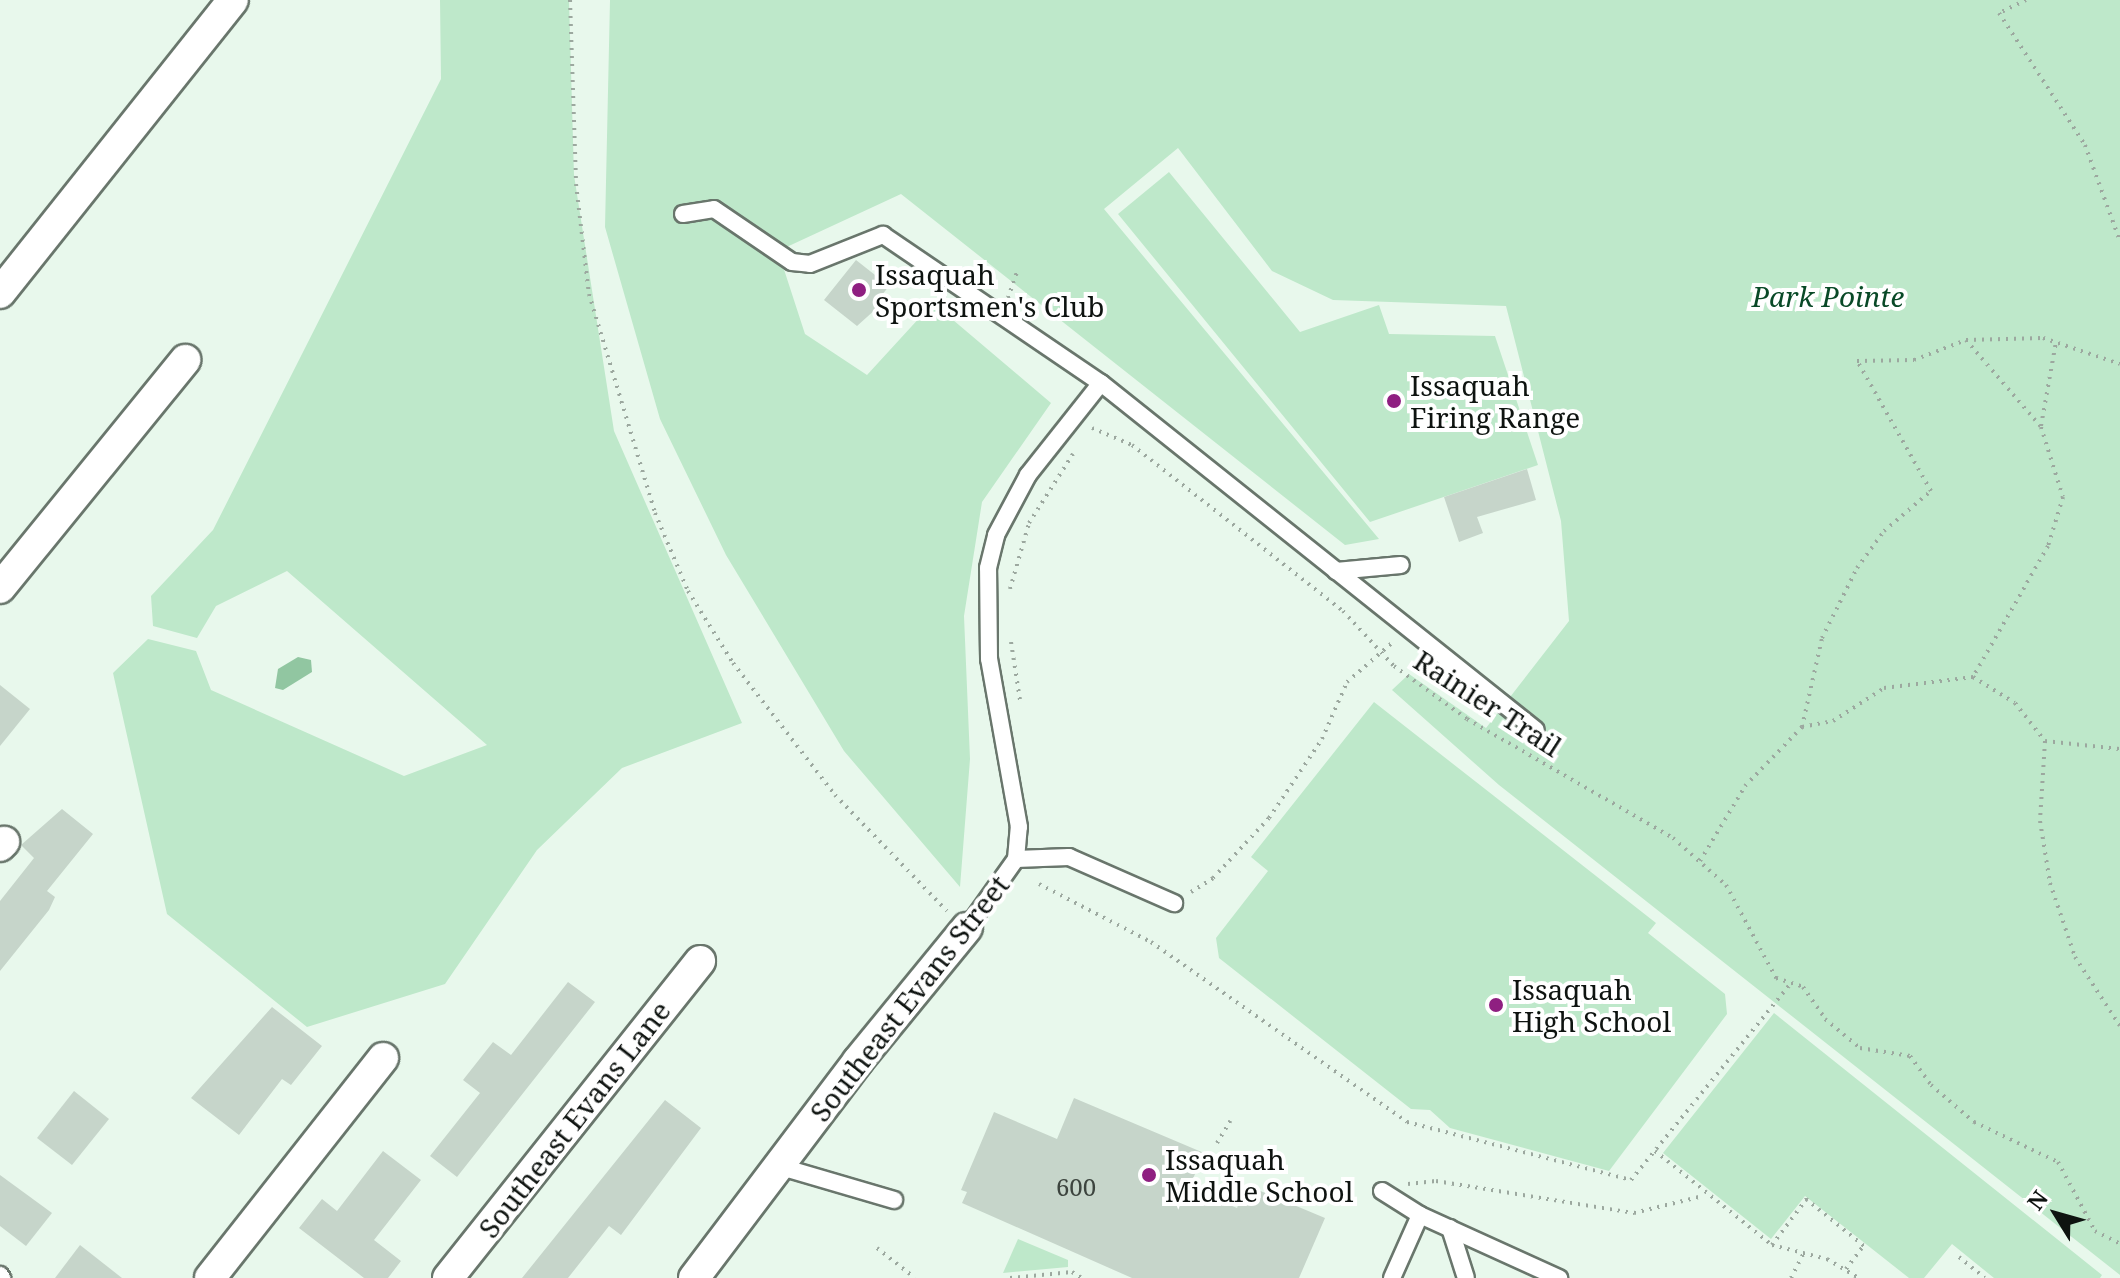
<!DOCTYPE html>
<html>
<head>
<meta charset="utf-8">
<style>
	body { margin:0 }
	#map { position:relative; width:2120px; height:1278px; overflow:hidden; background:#e8f8ec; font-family:"Noto Serif",serif }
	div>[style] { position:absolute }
	.green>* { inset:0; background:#bee8ca }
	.water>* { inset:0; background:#91c6a1 }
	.building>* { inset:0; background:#c6d5ca }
	.path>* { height:4px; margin-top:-2px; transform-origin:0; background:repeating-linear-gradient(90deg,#9ca89f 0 2px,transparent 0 8px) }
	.roads { filter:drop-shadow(2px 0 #69766c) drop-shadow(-2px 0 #69766c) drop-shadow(0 2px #69766c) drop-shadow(0 -2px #69766c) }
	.lane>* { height:16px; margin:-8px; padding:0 8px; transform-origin:8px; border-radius:8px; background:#fff }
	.street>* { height:30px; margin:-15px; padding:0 15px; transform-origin:15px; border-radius:15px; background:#fff }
	.dots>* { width:22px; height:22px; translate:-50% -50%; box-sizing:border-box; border:4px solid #fff; border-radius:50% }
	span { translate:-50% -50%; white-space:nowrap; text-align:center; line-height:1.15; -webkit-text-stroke:8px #fff; paint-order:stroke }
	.number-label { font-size:24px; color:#3c443e }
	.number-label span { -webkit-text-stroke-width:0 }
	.poi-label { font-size:28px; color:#0e1310 }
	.left { translate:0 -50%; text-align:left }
	.park-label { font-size:28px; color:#094927; font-style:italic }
	.street-label { font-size:28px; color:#0e1310 }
	.north { position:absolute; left:2016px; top:1174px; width:80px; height:80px; -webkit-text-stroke:6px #fff; paint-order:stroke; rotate:307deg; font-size:22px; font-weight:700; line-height:32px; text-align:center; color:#0e1310 }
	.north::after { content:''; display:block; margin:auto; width:28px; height:36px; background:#0e1310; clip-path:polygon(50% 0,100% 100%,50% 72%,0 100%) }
</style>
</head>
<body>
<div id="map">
	<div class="green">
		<i style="clip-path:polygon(440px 0,569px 0,574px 175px,614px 431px,742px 723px,622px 768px,537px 850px,445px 984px,307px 1027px,167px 914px,113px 673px,148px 639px,196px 651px,211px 690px,404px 776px,487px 745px,287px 571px,216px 606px,197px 638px,153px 626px,151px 596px,213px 530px,441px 79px)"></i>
		<i style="clip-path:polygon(610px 0,2120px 0,2120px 1275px,1499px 785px,1392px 690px,1409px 674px,1486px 728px,1569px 621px,1561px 521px,1506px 306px,1333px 300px,1272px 271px,1178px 148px,1104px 209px,1379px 539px,1345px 545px,901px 194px,778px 251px,805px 334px,867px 375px,933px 303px,1051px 403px,982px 502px,964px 616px,970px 759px,960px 887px,844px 751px,726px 555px,660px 419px,605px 227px)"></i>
		<i style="clip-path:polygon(1169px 172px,1300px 332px,1379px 305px,1389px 334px,1495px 336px,1538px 465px,1370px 522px,1118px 214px)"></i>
		<i style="clip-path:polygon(1374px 702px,1656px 923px,1648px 933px,1725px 994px,1727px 1014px,1609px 1171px,1450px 1128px,1430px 1110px,1411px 1109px,1219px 958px,1216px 938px,1268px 871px,1251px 857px)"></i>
		<i style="clip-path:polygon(1774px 1013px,2102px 1275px,2100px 1278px,1994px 1278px,1952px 1244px,1924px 1278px,1909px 1278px,1805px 1196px,1771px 1239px,1663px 1153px)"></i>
		<i style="clip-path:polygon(1018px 1239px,1068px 1260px,1068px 1267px,1003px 1273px)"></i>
	</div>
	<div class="water">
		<i style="clip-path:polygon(298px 657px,311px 660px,312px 672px,283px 690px,275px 688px,278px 669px)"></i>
	</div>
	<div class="building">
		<i style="clip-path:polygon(856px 260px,889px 286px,882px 295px,887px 299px,857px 326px,824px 300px)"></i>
		<i style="clip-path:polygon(1527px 469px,1536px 500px,1477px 517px,1483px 533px,1459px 542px,1444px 497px)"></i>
		<i style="clip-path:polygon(0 685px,30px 709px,0 746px)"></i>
		<i style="clip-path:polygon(62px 809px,93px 834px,47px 891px,55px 897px,49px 910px,0 971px,0 901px,34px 858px,21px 845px)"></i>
		<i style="clip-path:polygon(568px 982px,595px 1002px,457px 1177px,430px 1156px,480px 1093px,463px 1080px,493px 1042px,511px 1055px)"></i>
		<i style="clip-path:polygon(272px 1007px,322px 1046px,291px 1085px,282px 1079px,239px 1135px,191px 1098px)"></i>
		<i style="clip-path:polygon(74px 1091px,109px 1119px,72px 1165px,37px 1138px)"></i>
		<i style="clip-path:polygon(1074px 1098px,1204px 1153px,1189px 1188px,1237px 1208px,1246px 1185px,1325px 1218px,1299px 1278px,1132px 1278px,962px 1203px,967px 1192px,961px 1190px,994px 1112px,1057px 1139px)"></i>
		<i style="clip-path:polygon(665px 1100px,701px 1128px,621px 1235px,609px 1226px,568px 1278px,522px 1278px)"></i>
		<i style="clip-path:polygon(383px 1151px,421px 1180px,374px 1240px,401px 1261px,388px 1278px,364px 1278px,299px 1228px,322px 1199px,337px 1211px)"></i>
		<i style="clip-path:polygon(0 1175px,52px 1213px,26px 1246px,0 1226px)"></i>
		<i style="clip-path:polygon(80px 1245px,122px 1278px,55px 1278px)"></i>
	</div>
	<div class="path">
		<i style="left:570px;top:0;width:184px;rotate:88.1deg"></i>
		<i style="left:576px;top:184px;width:111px;rotate:83.3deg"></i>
		<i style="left:589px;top:294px;width:229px;rotate:73.2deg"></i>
		<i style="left:655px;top:513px;width:85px;rotate:67.1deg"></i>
		<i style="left:688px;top:591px;width:85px;rotate:58deg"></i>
		<i style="left:733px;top:663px;width:167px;rotate:52.3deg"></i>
		<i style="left:835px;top:795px;width:161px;rotate:46deg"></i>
		<i style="left:2026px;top:0;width:30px;rotate:154deg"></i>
		<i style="left:1999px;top:13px;width:158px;rotate:56.9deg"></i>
		<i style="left:2085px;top:145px;width:102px;rotate:70deg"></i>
		<i style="left:1008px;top:298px;width:31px;rotate:-71deg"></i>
		<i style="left:1966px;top:340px;width:115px;rotate:49.2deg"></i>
		<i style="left:2041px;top:427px;width:73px;rotate:72.6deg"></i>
		<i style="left:2063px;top:497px;width:51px;rotate:107deg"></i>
		<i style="left:2048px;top:546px;width:151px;rotate:119.8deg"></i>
		<i style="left:2041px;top:426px;width:85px;rotate:-79.9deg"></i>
		<i style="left:1092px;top:428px;width:43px;rotate:23deg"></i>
		<i style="left:1132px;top:445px;width:268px;rotate:38.2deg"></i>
		<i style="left:1343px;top:611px;width:75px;rotate:47.2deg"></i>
		<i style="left:1394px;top:666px;width:90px;rotate:36deg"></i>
		<i style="left:1467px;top:719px;width:238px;rotate:30deg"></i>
		<i style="left:1673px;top:838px;width:71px;rotate:41.6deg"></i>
		<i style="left:1726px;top:885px;width:106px;rotate:61.7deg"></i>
		<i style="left:1776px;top:978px;width:28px;rotate:18deg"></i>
		<i style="left:1803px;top:987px;width:39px;rotate:55deg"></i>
		<i style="left:1825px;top:1019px;width:45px;rotate:39.6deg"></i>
		<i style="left:1860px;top:1048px;width:51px;rotate:9.1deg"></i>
		<i style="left:1910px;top:1056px;width:36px;rotate:54deg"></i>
		<i style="left:1931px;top:1085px;width:57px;rotate:40.7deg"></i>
		<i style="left:1974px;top:1122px;width:93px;rotate:25.5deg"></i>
		<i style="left:2058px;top:1162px;width:78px;rotate:61.8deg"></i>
		<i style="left:2095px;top:1231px;width:28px;rotate:27deg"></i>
		<i style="left:1010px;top:589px;width:69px;rotate:-73.9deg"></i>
		<i style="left:1029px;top:523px;width:82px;rotate:-57.5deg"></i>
		<i style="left:1011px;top:642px;width:59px;rotate:81.2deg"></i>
		<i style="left:1802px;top:727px;width:32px;rotate:-11deg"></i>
		<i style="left:1833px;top:721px;width:61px;rotate:-32.9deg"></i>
		<i style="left:1884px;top:688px;width:90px;rotate:-7deg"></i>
		<i style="left:1973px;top:677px;width:49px;rotate:31.8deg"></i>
		<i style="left:2015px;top:703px;width:48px;rotate:51.7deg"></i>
		<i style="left:2045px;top:741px;width:75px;rotate:6.1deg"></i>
		<i style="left:2045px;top:741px;width:80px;rotate:93.6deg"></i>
		<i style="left:2040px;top:821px;width:63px;rotate:80.8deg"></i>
		<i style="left:2050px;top:883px;width:78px;rotate:71.3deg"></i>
		<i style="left:2075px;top:957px;width:82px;rotate:56.9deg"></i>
		<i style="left:1700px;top:861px;width:87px;rotate:-59deg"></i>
		<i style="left:1745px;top:786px;width:82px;rotate:-46deg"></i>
		<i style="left:1802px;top:727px;width:91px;rotate:-77.3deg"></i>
		<i style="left:1822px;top:638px;width:78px;rotate:-63.4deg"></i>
		<i style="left:1857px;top:568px;width:46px;rotate:-53.9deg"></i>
		<i style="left:1884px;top:531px;width:62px;rotate:-40.4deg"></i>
		<i style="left:1931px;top:491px;width:150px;rotate:-119.6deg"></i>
		<i style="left:1857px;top:361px;width:57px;rotate:-1deg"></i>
		<i style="left:1914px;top:360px;width:56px;rotate:-21deg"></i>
		<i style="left:1966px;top:340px;width:77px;rotate:-1.5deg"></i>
		<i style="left:2043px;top:338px;width:81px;rotate:18.7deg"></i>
		<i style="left:1039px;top:884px;width:126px;rotate:27.4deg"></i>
		<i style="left:1151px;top:942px;width:313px;rotate:35.1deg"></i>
		<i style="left:1407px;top:1122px;width:231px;rotate:14.5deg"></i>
		<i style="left:1631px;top:1180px;width:254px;rotate:-50.9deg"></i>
		<i style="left:1191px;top:892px;width:26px;rotate:-32deg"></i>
		<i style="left:1213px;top:878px;width:82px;rotate:-47deg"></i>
		<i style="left:1269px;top:818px;width:95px;rotate:-56.1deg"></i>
		<i style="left:1322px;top:739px;width:62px;rotate:-66.3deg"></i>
		<i style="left:1347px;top:682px;width:61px;rotate:-41deg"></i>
		<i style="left:1217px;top:1143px;width:26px;rotate:-59deg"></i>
		<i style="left:1655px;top:1151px;width:150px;rotate:38.8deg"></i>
		<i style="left:1772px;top:1245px;width:57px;rotate:14.3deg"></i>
		<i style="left:1827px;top:1259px;width:37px;rotate:31deg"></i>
		<i style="left:1408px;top:1184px;width:28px;rotate:-6deg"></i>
		<i style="left:1436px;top:1181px;width:201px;rotate:9.2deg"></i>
		<i style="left:1634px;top:1213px;width:71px;rotate:-13.8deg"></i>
		<i style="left:1806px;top:1199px;width:75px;rotate:39deg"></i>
		<i style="left:1223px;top:1202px;width:48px;rotate:-65.6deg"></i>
		<i style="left:1772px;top:1245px;width:60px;rotate:-53.1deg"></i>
		<i style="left:877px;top:1248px;width:48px;rotate:38.3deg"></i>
		<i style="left:1959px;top:1257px;width:33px;rotate:39deg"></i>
		<i style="left:1846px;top:1269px;width:30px;rotate:-53deg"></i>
		<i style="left:1010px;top:1278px;width:62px;rotate:-5.5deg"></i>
		<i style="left:1072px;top:1272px;width:12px;rotate:31deg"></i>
		<i style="left:1791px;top:1278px;width:28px;rotate:-63deg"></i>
	</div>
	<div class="roads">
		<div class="lane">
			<i style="left:683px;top:214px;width:31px;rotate:-9deg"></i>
			<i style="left:714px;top:209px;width:94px;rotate:34.2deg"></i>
			<i style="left:792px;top:262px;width:18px;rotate:6deg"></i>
			<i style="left:810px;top:264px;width:79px;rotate:-21.7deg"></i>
			<i style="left:883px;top:235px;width:263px;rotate:34.2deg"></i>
			<i style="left:1101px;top:383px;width:556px;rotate:38.58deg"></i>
			<i style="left:1336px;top:571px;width:65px;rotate:-5.3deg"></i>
			<i style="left:1016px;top:859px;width:53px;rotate:-2.2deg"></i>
			<i style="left:1069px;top:857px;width:115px;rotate:23.7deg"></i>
			<i style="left:967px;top:928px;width:85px;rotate:-54.6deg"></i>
			<i style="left:1016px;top:859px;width:32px;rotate:-85deg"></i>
			<i style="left:1019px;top:827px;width:171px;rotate:-100.1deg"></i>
			<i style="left:989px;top:659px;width:91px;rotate:-90.6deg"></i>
			<i style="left:988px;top:568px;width:34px;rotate:-76deg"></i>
			<i style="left:996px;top:535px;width:68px;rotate:-61.9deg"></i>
			<i style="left:1028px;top:475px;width:117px;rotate:-51.6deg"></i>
			<i style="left:778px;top:1166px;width:121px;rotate:16.3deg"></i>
			<i style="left:1382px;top:1191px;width:45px;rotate:32.3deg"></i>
			<i style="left:1420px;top:1215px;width:153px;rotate:24.4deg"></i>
			<i style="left:1450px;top:1228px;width:52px;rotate:72.3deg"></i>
			<i style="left:0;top:1275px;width:4px;rotate:56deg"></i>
			<i style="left:1392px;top:1278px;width:69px;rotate:-66deg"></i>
		</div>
		<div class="street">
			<i style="left:0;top:293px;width:374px;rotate:-51.5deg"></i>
			<i style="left:0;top:588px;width:294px;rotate:-50.9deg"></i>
			<i style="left:0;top:846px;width:6px;rotate:-45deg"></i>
			<i style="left:210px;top:1278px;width:280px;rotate:-51.8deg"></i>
			<i style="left:448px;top:1278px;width:405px;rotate:-51.5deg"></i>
			<i style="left:694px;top:1278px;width:272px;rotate:-52.9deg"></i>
			<i style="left:858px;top:1061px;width:172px;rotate:-50.7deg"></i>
		</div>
	</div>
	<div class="dots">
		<i style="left:859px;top:290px;background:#8f1f81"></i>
		<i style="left:1394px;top:401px;background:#8f1f81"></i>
		<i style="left:1496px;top:1005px;background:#8f1f81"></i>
		<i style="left:1149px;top:1175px;background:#8f1f81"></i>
	</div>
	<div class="number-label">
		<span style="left:1076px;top:1187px">600</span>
	</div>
	<div class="poi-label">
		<span class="left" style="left:875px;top:290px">Issaquah<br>Sportsmen's Club</span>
		<span class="left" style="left:1410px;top:401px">Issaquah<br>Firing Range</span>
		<span class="left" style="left:1512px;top:1005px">Issaquah<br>High School</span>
		<span class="left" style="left:1165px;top:1175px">Issaquah<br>Middle School</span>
	</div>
	<div class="park-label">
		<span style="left:1828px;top:296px">Park Pointe</span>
	</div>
	<div class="street-label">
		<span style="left:1488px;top:703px;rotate:33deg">Rainier Trail</span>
		<span style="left:909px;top:998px;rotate:-52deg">Southeast Evans Street</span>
		<span style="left:574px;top:1119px;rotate:-52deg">Southeast Evans Lane</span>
	</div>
	<div class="north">N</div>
</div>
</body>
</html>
